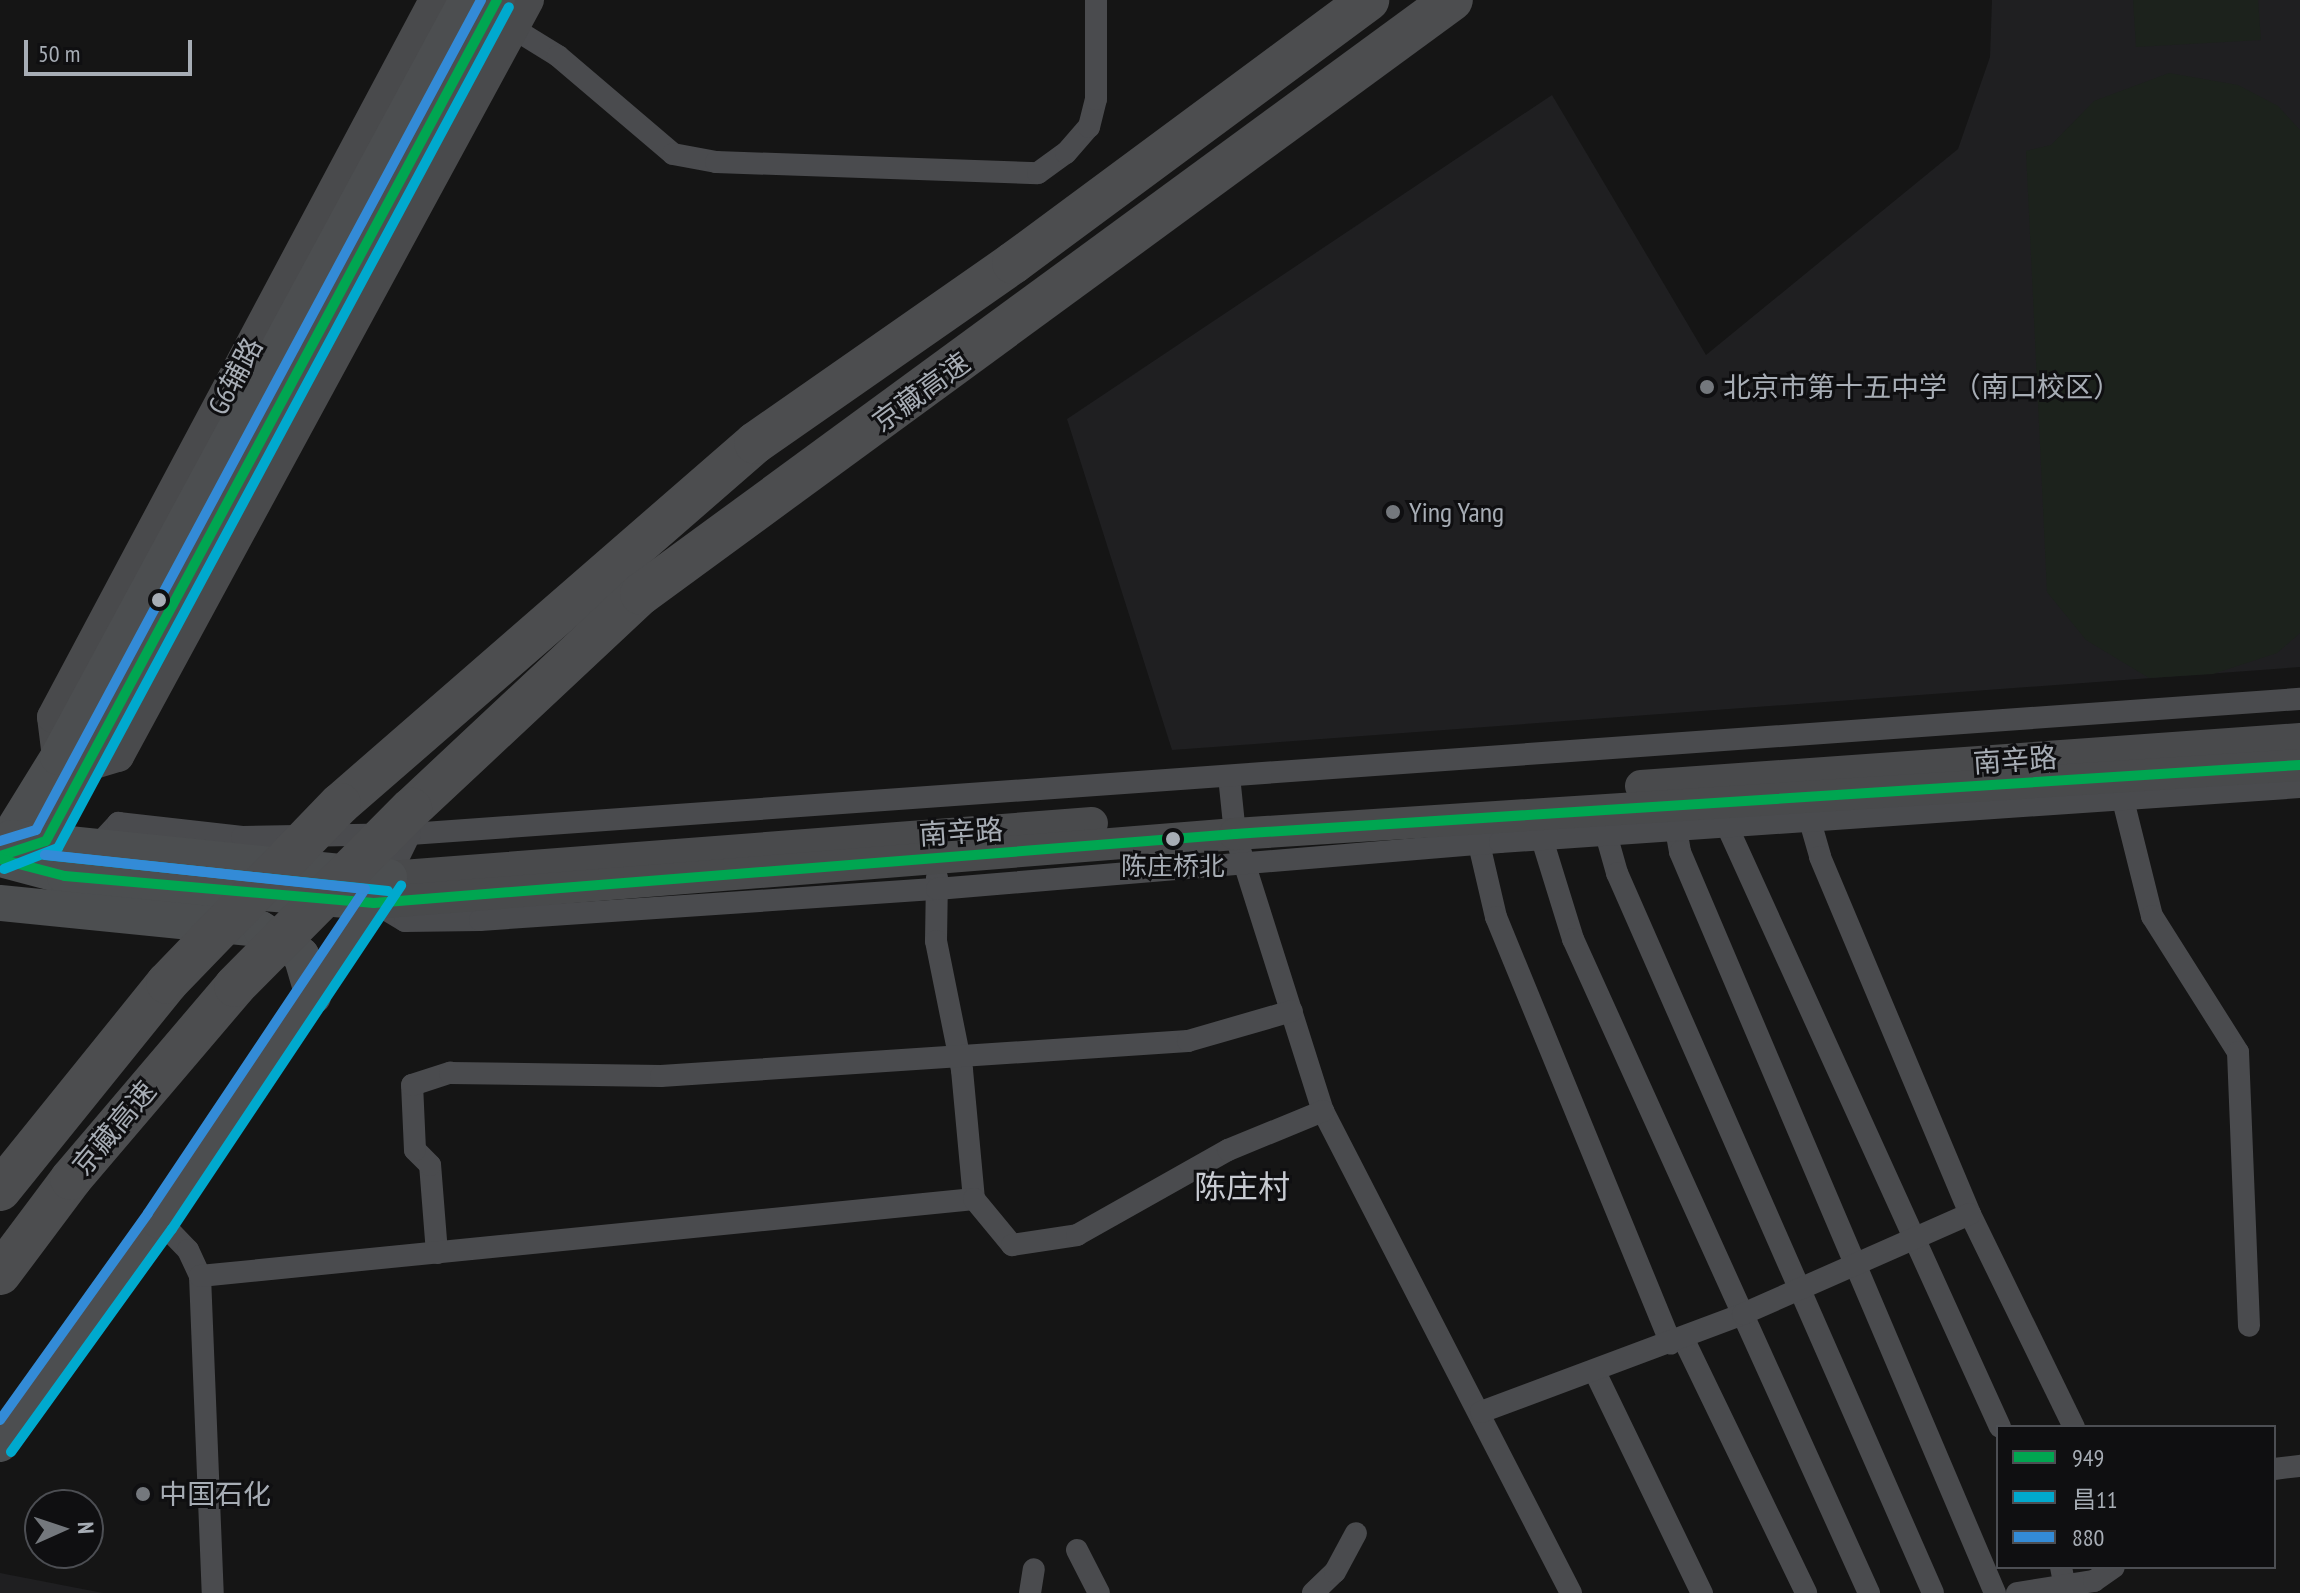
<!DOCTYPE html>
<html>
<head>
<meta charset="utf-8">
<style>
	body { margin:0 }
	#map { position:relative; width:2300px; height:1593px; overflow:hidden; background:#151515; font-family:"PT Sans Narrow","Noto Sans SC",sans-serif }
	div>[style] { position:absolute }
	.built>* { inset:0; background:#1f1f21 }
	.green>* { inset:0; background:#1c221c }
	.street>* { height:22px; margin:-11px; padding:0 11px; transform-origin:11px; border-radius:11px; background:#4a4b4e }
	.secondary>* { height:32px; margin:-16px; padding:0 16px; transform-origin:16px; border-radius:16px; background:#494a4c }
	.primary>* { height:36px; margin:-18px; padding:0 18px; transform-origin:18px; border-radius:18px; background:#4c4e50 }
	.highway>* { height:42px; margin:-21px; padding:0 21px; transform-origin:21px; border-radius:21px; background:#4c4d4f }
	.highway-bridge>* { height:42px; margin:-21px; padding:0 21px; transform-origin:21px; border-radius:21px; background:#4c4d4f }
	.bus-1>* { height:10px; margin:-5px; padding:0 5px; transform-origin:5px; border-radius:5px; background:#00a651 }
	.bus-2>* { height:10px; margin:-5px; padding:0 5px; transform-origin:5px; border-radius:5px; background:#00a9ce }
	.bus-3>* { height:10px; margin:-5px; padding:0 5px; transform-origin:5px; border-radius:5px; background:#338bd7 }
	.dots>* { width:22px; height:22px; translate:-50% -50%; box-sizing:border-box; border:4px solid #0f0f11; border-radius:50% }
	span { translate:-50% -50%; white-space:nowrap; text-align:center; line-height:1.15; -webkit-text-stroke:6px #0f0f11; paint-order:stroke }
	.bus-label { font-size:26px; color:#a7adb5 }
	.street-label { font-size:28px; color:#a7adb5 }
	.poi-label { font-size:28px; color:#a7adb5 }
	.left { translate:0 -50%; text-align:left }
	.quarter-label { font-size:32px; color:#c8cbd2 }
	.legend { position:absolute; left:1996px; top:1425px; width:280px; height:144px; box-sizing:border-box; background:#0f0f11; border:2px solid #4c4e53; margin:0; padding:10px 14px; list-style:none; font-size:24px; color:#a7adb5 }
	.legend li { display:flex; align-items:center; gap:16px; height:40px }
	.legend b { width:40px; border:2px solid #4c4e53 }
	.north { position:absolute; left:24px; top:1489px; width:80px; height:80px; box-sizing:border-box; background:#0f0f11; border:2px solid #4c4e53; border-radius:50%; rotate:87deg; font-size:22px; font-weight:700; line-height:32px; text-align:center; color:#a7adb5 }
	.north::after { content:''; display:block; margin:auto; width:28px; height:36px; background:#74787d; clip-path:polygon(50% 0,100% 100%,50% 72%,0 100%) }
	.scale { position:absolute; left:24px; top:40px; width:168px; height:36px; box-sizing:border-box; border:4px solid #a7adb5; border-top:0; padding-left:10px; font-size:24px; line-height:28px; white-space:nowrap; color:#a7adb5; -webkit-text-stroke:6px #0f0f11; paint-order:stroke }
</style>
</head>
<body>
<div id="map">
	<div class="built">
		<i style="clip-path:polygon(1992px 0,2300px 0,2300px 667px,1172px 750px,1067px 419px,1552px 95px,1706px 355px,1958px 149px,1990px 57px)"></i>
		<i style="clip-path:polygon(0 1573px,103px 1593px,0 1593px)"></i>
	</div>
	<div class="green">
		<i style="clip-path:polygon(2133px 0,2258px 0,2261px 40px,2136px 47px)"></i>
		<i style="clip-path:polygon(2169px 73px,2238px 85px,2278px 106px,2300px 130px,2300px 633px,2277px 653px,2213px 674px,2149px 678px,2086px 640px,2047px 592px,2026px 151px,2051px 145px,2094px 101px)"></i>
	</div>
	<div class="street">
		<i style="left:503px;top:22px;width:65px;rotate:31.7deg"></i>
		<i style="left:558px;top:56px;width:151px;rotate:40.4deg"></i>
		<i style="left:673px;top:154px;width:44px;rotate:10.5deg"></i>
		<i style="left:716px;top:162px;width:322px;rotate:2deg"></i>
		<i style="left:1038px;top:173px;width:34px;rotate:-36deg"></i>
		<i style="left:1066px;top:153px;width:35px;rotate:-49deg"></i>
		<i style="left:1089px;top:127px;width:29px;rotate:-76deg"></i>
		<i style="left:1096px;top:99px;width:99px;rotate:-90deg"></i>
		<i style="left:1229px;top:776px;width:58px;rotate:84.1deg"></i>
		<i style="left:1235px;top:834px;width:291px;rotate:72.4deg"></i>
		<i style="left:1323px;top:1111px;width:542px;rotate:62.77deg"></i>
		<i style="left:2123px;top:800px;width:120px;rotate:76deg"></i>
		<i style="left:2152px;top:916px;width:161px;rotate:57.7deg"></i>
		<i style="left:2238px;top:1052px;width:274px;rotate:87.7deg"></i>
		<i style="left:1810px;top:821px;width:37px;rotate:74deg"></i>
		<i style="left:1820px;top:857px;width:387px;rotate:67.2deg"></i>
		<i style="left:1970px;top:1214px;width:237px;rotate:64deg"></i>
		<i style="left:1727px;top:826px;width:660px;rotate:65.57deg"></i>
		<i style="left:1676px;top:829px;width:23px;rotate:80deg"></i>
		<i style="left:1680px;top:852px;width:805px;rotate:66.97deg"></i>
		<i style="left:1606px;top:834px;width:41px;rotate:74.2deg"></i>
		<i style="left:1617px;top:873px;width:786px;rotate:66.3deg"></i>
		<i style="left:1542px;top:839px;width:105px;rotate:72.8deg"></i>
		<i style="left:1573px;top:939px;width:718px;rotate:65.65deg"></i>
		<i style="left:1479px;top:844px;width:75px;rotate:76.9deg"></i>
		<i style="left:1496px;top:917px;width:461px;rotate:67.7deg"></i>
		<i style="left:96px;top:847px;width:33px;rotate:-47deg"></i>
		<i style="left:118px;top:823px;width:125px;rotate:6.4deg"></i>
		<i style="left:242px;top:837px;width:168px;rotate:-1deg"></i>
		<i style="left:410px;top:834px;width:1895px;rotate:-4.09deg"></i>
		<i style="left:389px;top:877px;width:48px;rotate:-64deg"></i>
		<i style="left:937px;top:878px;width:63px;rotate:90.9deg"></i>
		<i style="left:936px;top:941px;width:132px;rotate:78.6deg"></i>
		<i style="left:962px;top:1070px;width:130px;rotate:84.7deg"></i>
		<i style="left:375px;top:903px;width:35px;rotate:31deg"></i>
		<i style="left:405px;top:921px;width:75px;rotate:-0.8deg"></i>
		<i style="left:480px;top:920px;width:458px;rotate:-3.9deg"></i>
		<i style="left:937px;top:889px;width:565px;rotate:-4.77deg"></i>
		<i style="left:1500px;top:842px;width:802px;rotate:-3.93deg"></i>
		<i style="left:160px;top:1221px;width:40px;rotate:46deg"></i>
		<i style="left:188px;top:1250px;width:29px;rotate:65deg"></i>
		<i style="left:200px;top:1276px;width:317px;rotate:87.7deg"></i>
		<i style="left:437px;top:1253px;width:88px;rotate:-94.5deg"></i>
		<i style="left:430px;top:1165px;width:21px;rotate:-135deg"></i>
		<i style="left:415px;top:1150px;width:65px;rotate:-92.6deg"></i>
		<i style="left:412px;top:1085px;width:40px;rotate:-18deg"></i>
		<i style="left:450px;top:1073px;width:211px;rotate:0.8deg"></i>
		<i style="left:661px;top:1076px;width:528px;rotate:-3.8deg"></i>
		<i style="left:1188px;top:1041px;width:108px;rotate:-16.1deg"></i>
		<i style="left:200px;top:1276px;width:778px;rotate:-5.68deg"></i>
		<i style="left:974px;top:1199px;width:60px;rotate:50.4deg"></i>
		<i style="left:1012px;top:1245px;width:66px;rotate:-8.7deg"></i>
		<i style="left:1077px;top:1235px;width:173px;rotate:-29.4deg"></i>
		<i style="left:1228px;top:1150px;width:103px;rotate:-22.3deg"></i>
		<i style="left:1683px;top:1338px;width:283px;rotate:64.2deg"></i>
		<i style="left:1595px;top:1372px;width:246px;rotate:64.2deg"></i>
		<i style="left:1481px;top:1412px;width:280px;rotate:-20.5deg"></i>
		<i style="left:1743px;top:1314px;width:248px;rotate:-23.8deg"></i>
		<i style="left:2274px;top:1469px;width:26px;rotate:-7deg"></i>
		<i style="left:1077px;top:1550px;width:48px;rotate:62.9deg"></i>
		<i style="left:2061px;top:1567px;width:21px;rotate:79deg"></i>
		<i style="left:1030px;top:1593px;width:24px;rotate:-81deg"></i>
		<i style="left:1313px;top:1593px;width:30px;rotate:-44deg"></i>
		<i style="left:1335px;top:1572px;width:44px;rotate:-61.7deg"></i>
		<i style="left:2017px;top:1593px;width:78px;rotate:-8.9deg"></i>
		<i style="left:2094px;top:1581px;width:24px;rotate:-35deg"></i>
	</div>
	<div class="secondary">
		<i style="left:58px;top:757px;width:40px;rotate:-97.1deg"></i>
		<i style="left:53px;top:717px;width:812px;rotate:-61.95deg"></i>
		<i style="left:81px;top:767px;width:39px;rotate:-17deg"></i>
		<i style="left:118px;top:756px;width:860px;rotate:-61.53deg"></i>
		<i style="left:1641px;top:786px;width:661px;rotate:-4.08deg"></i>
		<i style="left:389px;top:877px;width:705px;rotate:-4.39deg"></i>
		<i style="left:374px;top:903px;width:864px;rotate:-4.58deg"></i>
		<i style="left:1235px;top:834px;width:1067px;rotate:-3.71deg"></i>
	</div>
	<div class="primary">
		<i style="left:24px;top:848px;width:23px;rotate:-18deg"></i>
		<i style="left:46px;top:841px;width:58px;rotate:-65.6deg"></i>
		<i style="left:70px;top:788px;width:896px;rotate:-61.55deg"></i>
		<i style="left:0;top:851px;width:110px;rotate:-58.3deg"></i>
		<i style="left:58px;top:757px;width:860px;rotate:-61.62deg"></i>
		<i style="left:0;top:859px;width:67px;rotate:14.7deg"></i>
		<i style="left:65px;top:876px;width:279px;rotate:4.9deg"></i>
		<i style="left:0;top:903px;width:262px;rotate:5.7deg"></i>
		<i style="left:261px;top:929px;width:48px;rotate:33deg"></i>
		<i style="left:301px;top:955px;width:43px;rotate:73.7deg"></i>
		<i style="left:0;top:1444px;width:274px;rotate:-54.3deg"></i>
		<i style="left:160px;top:1221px;width:413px;rotate:-56.3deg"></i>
		<i style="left:389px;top:877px;width:380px;rotate:-174.1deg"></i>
	</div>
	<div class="highway">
		<i style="left:340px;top:804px;width:550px;rotate:-41.02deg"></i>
		<i style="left:755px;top:443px;width:315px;rotate:-34.9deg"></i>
		<i style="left:1013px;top:263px;width:442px;rotate:-36.5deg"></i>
		<i style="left:411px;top:809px;width:315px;rotate:-43.1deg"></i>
		<i style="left:641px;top:594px;width:1005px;rotate:-36.22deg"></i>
		<i style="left:0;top:1190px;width:266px;rotate:-51.1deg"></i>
		<i style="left:0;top:1274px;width:119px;rotate:-53.2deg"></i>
		<i style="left:71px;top:1179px;width:253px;rotate:-49.6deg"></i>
	</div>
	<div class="highway-bridge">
		<i style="left:167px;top:983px;width:249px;rotate:-46deg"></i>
		<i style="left:235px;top:986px;width:250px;rotate:-45.2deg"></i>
	</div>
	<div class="bus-1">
		<i style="left:0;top:856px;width:48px;rotate:-18.1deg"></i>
		<i style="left:46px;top:841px;width:954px;rotate:-61.8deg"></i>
		<i style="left:0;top:859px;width:67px;rotate:14.7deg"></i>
		<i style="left:65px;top:876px;width:310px;rotate:5deg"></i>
		<i style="left:374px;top:903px;width:864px;rotate:-4.58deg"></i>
		<i style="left:1235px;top:834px;width:1067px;rotate:-3.71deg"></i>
	</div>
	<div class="bus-2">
		<i style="left:45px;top:855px;width:345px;rotate:6deg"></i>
		<i style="left:4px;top:869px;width:58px;rotate:-21.3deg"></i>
		<i style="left:58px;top:848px;width:954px;rotate:-61.8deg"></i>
		<i style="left:11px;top:1452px;width:275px;rotate:-54.2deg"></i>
		<i style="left:172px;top:1229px;width:413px;rotate:-56.3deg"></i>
	</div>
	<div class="bus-3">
		<i style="left:0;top:841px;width:38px;rotate:-17deg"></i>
		<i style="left:36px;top:830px;width:942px;rotate:-61.8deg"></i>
		<i style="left:0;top:1420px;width:254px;rotate:-54.4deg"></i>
		<i style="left:148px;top:1213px;width:390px;rotate:-56.2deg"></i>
		<i style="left:365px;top:889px;width:322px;rotate:-173.9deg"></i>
	</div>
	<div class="dots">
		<i style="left:1707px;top:387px;background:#74787d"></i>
		<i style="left:1393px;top:512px;background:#74787d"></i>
		<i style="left:159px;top:600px;background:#a7adb5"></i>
		<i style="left:1173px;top:839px;background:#a7adb5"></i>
		<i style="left:143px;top:1494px;background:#74787d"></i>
	</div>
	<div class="bus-label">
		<span style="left:1173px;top:866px">陈庄桥北</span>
	</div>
	<div class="street-label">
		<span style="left:235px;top:376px;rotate:-62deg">G6辅路</span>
		<span style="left:921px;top:392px;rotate:-36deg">京藏高速</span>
		<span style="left:2015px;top:760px;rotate:-4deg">南辛路</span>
		<span style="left:961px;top:832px;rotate:-4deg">南辛路</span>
		<span style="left:114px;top:1128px;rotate:-50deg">京藏高速</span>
	</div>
	<div class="poi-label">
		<span class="left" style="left:1723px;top:387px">北京市第十五中学 （南口校区）</span>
		<span class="left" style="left:1409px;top:512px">Ying Yang</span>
		<span class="left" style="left:159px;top:1494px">中国石化</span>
	</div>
	<div class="quarter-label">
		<span style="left:1242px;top:1186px">陈庄村</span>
	</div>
	<ul class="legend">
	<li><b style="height:10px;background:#00a651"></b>949</li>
	<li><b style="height:10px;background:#00a9ce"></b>昌11</li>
	<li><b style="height:10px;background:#338bd7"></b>880</li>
	</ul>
	<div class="north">N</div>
	<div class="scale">50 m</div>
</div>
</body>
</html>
